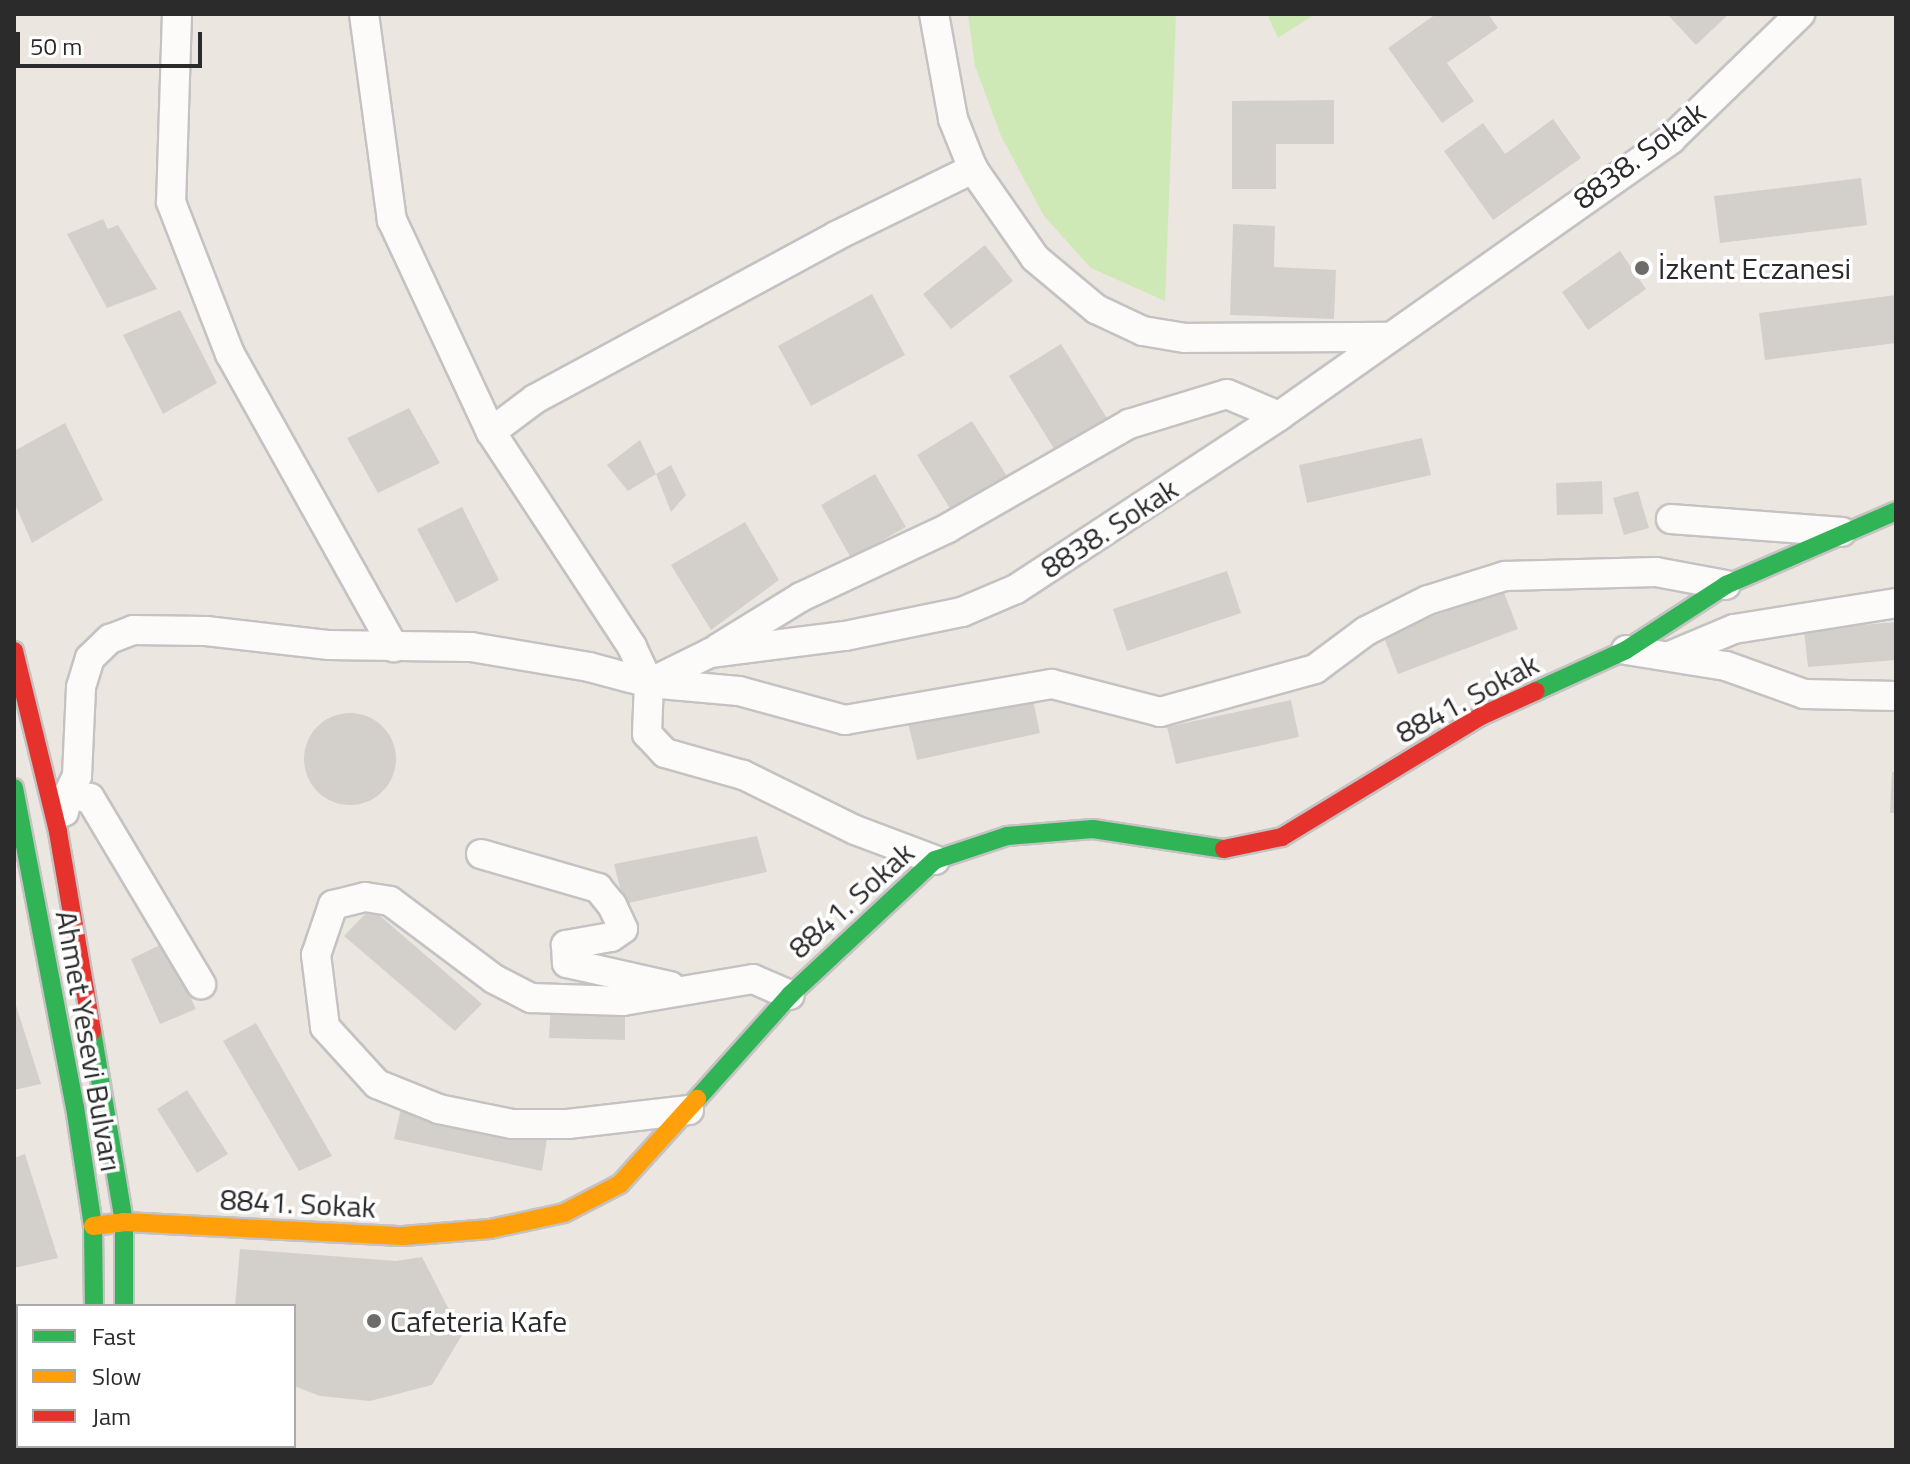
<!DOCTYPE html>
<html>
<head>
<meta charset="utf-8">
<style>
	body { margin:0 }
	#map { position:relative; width:1910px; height:1464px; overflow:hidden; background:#ebe6e0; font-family:"Titillium Web",sans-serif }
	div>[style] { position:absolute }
	.green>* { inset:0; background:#cee9b6 }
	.building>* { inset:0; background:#d3d0cc }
	.round { border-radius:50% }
	.roads { filter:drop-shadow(2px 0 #c4c2c2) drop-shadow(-2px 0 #c4c2c2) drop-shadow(0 2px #c4c2c2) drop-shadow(0 -2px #c4c2c2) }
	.street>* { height:28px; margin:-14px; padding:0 14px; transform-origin:14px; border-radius:14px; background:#fcfbfa }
	.fast>* { height:18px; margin:-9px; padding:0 9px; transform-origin:9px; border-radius:9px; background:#30b455 }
	.slow>* { height:18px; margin:-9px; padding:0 9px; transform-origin:9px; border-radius:9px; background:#ff9f0a }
	.jam>* { height:18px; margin:-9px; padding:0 9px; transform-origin:9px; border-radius:9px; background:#e5322d }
	.dots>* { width:22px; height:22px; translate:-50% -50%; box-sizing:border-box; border:4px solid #fff; border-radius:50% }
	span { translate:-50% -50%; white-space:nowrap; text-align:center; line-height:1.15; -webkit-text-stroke:7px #fff; paint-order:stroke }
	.street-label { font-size:30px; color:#2b2b2b }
	.poi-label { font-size:30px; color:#2b2b2b }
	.left { translate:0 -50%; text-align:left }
	.frame { position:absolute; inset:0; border:16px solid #2b2b2b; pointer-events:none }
	.legend { position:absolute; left:16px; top:1304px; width:280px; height:144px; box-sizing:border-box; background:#fff; border:2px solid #aaa; margin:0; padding:10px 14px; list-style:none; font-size:24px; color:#2b2b2b }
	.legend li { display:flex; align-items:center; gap:16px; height:40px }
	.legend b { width:40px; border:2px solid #aaa }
	.scale { position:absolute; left:16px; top:32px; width:186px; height:36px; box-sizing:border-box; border:4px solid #2b2b2b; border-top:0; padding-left:10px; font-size:24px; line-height:28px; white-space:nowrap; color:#2b2b2b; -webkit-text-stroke:6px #fff; paint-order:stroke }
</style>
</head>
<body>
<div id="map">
	<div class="green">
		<i style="clip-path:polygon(968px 14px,1176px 15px,1165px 301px,1091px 268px,1044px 216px,1001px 136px,975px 66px)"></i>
		<i style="clip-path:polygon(1267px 14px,1315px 14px,1278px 38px)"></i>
	</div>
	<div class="building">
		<i style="clip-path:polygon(1436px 14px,1488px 14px,1498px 28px,1447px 63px,1474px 101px,1442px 123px,1388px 48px)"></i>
		<i style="clip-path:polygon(1667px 14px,1729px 14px,1696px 45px)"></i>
		<i style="clip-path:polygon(1334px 100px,1334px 144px,1276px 144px,1276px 189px,1232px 189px,1232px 101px)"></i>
		<i style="clip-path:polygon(1553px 119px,1581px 158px,1493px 220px,1444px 151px,1483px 123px,1505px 154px)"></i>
		<i style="clip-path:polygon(1861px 178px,1867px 225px,1720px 243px,1714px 196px)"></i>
		<i style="clip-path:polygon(103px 219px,108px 229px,118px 225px,157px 289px,107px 308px,67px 234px)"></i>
		<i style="clip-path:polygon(1233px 224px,1275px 226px,1274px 267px,1336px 270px,1334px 319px,1230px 315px)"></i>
		<i style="clip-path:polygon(985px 245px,1013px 281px,951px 329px,923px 294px)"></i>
		<i style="clip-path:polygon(1620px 251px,1646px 289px,1588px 330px,1562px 292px)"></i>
		<i style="clip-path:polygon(872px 294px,905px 355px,811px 406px,778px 346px)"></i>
		<i style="clip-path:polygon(1896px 295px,1896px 343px,1765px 360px,1759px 313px)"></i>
		<i style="clip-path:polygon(180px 310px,217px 383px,163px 414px,123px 335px)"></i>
		<i style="clip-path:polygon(1061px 344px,1110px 423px,1058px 455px,1009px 376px)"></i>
		<i style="clip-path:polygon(409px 408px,440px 463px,378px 493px,347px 438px)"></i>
		<i style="clip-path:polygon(972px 421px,1010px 481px,954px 515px,917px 455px)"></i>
		<i style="clip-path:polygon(65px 423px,103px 500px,32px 543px,14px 502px,14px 451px)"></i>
		<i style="clip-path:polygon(1422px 438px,1431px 475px,1307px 503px,1299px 465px)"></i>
		<i style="clip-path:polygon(640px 440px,656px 474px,628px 491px,607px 465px)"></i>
		<i style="clip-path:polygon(671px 465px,686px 495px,671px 512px,656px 474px)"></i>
		<i style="clip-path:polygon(875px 474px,906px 527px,851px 558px,821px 505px)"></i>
		<i style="clip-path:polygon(1602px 481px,1603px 514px,1557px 515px,1556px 483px)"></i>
		<i style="clip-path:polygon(1638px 491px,1649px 528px,1624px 535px,1613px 498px)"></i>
		<i style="clip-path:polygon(462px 507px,499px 580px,456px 603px,417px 529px)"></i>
		<i style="clip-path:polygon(745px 522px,779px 580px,711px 630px,671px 565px)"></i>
		<i style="clip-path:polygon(1227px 571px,1241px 613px,1127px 651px,1113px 609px)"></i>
		<i style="clip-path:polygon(1503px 590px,1518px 629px,1398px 674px,1383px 635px)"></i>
		<i style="clip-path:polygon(1896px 622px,1896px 660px,1808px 667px,1804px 630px)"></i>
		<i style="clip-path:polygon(1032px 695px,1040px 733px,917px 760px,908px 723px)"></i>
		<i style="clip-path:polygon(1291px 700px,1299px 737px,1176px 764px,1167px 727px)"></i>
		<i class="round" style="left:304px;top:713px;width:92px;height:92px"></i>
		<i style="clip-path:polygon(1892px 772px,1896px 772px,1896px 813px,1890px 813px)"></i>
		<i style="clip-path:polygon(757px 836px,767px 872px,624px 904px,614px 864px)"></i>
		<i style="clip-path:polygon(371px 908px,482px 1004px,455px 1031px,344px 936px)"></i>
		<i style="clip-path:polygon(164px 943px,196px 1009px,160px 1024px,131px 959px)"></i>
		<i style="clip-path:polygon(14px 999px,41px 1084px,14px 1090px)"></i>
		<i style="clip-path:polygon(551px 1003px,625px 1007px,625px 1040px,549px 1038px)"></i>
		<i style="clip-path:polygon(256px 1023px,332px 1156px,299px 1171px,223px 1041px)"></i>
		<i style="clip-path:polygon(187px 1090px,228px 1154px,197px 1173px,157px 1109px)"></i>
		<i style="clip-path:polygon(402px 1104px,548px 1132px,542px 1171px,394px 1139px)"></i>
		<i style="clip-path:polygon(25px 1154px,58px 1258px,14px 1268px,14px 1158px)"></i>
		<i style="clip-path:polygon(240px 1249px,396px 1261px,422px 1257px,462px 1335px,432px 1385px,370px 1401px,320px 1396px,294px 1386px,294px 1306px,235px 1306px)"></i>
		<i style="clip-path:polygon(18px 1321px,18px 1433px,14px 1434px,14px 1322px)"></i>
	</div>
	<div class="roads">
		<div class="street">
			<i style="left:177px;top:14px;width:188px;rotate:91.8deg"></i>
			<i style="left:171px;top:202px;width:163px;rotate:68.8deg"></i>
			<i style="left:230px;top:354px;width:336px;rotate:60.8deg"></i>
			<i style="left:364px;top:14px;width:208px;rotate:82.3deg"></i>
			<i style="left:392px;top:220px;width:234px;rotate:65deg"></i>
			<i style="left:491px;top:432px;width:257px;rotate:56.7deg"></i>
			<i style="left:632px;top:647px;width:40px;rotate:65deg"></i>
			<i style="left:934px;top:14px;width:107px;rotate:79.7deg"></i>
			<i style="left:953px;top:119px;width:54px;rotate:68.2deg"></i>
			<i style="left:973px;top:169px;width:108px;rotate:55.1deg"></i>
			<i style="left:1035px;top:258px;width:80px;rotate:39.9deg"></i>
			<i style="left:1096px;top:309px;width:52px;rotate:25.1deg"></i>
			<i style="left:1143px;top:331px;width:43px;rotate:9.5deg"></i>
			<i style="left:1185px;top:338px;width:201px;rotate:-0.3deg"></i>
			<i style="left:491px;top:432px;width:55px;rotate:-36.9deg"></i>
			<i style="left:535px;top:399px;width:342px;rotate:-28.4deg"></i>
			<i style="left:836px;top:236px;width:153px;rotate:-26.1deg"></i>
			<i style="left:1671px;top:519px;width:171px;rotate:4.3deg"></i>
			<i style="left:718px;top:648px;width:97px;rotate:-31.6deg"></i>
			<i style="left:801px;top:597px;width:162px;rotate:-25.1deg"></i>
			<i style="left:948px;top:528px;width:209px;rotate:-29.9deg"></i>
			<i style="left:1129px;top:424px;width:102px;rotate:-17deg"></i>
			<i style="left:1227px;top:394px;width:56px;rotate:22.9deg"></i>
			<i style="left:1626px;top:650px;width:101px;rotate:9.1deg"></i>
			<i style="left:1726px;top:666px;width:83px;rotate:19.7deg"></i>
			<i style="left:1804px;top:694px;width:92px;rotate:1.2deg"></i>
			<i style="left:1670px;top:656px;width:69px;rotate:-22.9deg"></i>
			<i style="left:1734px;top:629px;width:164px;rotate:-9.1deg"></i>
			<i style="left:68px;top:795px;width:21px;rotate:-65deg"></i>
			<i style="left:77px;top:776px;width:89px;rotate:-87.4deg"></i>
			<i style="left:81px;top:687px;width:30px;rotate:-73deg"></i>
			<i style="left:90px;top:658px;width:28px;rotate:-44deg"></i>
			<i style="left:110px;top:639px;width:25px;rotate:-21deg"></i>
			<i style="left:133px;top:630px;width:73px;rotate:0.8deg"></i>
			<i style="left:206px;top:631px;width:124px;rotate:6.5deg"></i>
			<i style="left:329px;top:645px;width:142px;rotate:0.8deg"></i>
			<i style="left:471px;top:647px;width:120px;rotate:9.6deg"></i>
			<i style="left:589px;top:667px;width:62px;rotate:14.9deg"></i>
			<i style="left:649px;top:683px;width:90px;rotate:5.1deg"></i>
			<i style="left:739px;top:691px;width:110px;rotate:15.3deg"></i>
			<i style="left:845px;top:720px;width:210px;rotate:-9.9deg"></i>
			<i style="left:1052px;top:684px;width:112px;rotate:14.5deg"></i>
			<i style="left:1160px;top:712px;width:161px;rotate:-15.5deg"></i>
			<i style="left:1315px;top:669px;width:64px;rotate:-36.7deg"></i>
			<i style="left:1366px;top:631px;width:69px;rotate:-26.6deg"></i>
			<i style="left:1428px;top:600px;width:81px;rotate:-17.3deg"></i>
			<i style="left:1505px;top:576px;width:151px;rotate:-1.5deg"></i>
			<i style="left:1656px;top:572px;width:71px;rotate:10.5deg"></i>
			<i style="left:64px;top:812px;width:17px;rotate:-77deg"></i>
			<i style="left:68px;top:795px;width:22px;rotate:8deg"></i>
			<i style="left:90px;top:798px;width:217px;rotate:59.2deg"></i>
			<i style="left:481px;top:854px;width:122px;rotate:16.2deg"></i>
			<i style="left:598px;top:888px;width:22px;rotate:51deg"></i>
			<i style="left:612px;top:905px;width:26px;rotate:65deg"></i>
			<i style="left:623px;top:929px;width:14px;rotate:146deg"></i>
			<i style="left:611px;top:937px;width:46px;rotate:169.9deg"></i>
			<i style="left:566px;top:945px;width:18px;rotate:87deg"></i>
			<i style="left:567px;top:963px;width:106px;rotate:12.6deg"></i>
			<i style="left:935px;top:860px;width:85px;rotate:-159.4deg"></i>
			<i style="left:855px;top:830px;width:125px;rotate:-153.8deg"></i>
			<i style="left:743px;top:775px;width:81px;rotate:-164.2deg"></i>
			<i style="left:665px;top:753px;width:26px;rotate:-133deg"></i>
			<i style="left:647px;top:734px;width:51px;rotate:-87.8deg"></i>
			<i style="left:649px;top:683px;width:68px;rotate:-26.2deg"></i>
			<i style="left:710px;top:653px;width:136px;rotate:-7.2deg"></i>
			<i style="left:845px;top:636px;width:119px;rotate:-11.6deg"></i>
			<i style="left:962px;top:612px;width:59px;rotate:-23.1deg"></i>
			<i style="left:1016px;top:589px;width:315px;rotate:-33.3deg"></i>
			<i style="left:1279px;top:416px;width:480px;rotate:-35.2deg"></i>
			<i style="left:1671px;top:139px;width:180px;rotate:-44.1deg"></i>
			<i style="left:689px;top:1110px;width:122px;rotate:173.4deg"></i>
			<i style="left:568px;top:1124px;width:56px;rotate:180deg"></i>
			<i style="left:512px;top:1124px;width:75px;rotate:-168.4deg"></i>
			<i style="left:439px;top:1109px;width:67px;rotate:-158deg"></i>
			<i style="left:377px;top:1084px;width:77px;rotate:-132.4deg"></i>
			<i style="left:325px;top:1027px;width:73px;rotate:-97.1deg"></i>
			<i style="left:316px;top:955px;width:53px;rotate:-71.2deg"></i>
			<i style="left:333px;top:905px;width:33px;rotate:-14deg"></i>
			<i style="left:365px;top:897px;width:25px;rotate:9deg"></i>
			<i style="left:390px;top:901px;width:130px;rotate:36.9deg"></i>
			<i style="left:494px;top:979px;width:42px;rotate:27.2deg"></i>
			<i style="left:531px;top:998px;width:92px;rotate:1.9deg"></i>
			<i style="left:623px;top:1001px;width:132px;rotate:-9.6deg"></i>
			<i style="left:753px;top:979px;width:40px;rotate:23.4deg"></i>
		</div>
		<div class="fast">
			<i style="left:1536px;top:691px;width:99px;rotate:-24.5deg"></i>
			<i style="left:1626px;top:650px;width:119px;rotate:-33deg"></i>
			<i style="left:1726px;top:585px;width:185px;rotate:-23.5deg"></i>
			<i style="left:14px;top:788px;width:325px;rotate:79.2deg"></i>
			<i style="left:75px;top:1107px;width:120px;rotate:81.4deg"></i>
			<i style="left:93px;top:1226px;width:80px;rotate:89.3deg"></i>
			<i style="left:92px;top:1031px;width:194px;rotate:80.5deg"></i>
			<i style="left:124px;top:1222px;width:84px;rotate:90deg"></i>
			<i style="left:697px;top:1099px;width:140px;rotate:-48.2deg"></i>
			<i style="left:790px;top:995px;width:198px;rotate:-43deg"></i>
			<i style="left:935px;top:860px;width:76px;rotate:-18.4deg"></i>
			<i style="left:1007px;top:836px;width:86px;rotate:-4.7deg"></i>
			<i style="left:1093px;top:829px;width:133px;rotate:8.7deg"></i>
			<i style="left:94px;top:1446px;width:4px;rotate:90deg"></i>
		</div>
		<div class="slow">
			<i style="left:93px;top:1226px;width:31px;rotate:-7deg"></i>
			<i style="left:124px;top:1222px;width:279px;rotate:2.9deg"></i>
			<i style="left:403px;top:1236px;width:87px;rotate:-4.6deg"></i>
			<i style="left:490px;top:1229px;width:76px;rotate:-12.2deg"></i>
			<i style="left:564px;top:1213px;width:63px;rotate:-27.4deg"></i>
			<i style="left:620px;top:1184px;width:115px;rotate:-47.8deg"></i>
			<i style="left:125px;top:1446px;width:4px;rotate:90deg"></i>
		</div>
		<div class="jam">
			<i style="left:14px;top:651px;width:186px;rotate:76.3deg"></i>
			<i style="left:58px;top:832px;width:202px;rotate:80.3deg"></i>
			<i style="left:1224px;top:849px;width:59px;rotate:-11.7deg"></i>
			<i style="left:1282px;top:837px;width:233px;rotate:-31.3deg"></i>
			<i style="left:1481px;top:716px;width:60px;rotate:-24.4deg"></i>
		</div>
	</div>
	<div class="dots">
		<i style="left:1642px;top:268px;background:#6e6c6a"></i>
		<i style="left:374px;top:1321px;background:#6e6c6a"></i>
	</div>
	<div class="street-label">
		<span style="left:1639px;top:155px;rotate:-37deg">8838. Sokak</span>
		<span style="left:1109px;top:528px;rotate:-33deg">8838. Sokak</span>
		<span style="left:1467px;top:698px;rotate:-28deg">8841. Sokak</span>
		<span style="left:851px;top:900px;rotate:-42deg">8841. Sokak</span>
		<span style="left:89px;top:1041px;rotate:80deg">Ahmet Yesevi Bulvarı</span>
		<span style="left:298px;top:1203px;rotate:3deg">8841. Sokak</span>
	</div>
	<div class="poi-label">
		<span class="left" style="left:1658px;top:268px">İzkent Eczanesi</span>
		<span class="left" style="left:390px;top:1321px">Cafeteria Kafe</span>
	</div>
	<div class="frame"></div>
	<ul class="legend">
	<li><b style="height:10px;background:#30b455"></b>Fast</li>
	<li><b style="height:10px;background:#ff9f0a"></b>Slow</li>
	<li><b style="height:10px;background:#e5322d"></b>Jam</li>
	</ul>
	<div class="scale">50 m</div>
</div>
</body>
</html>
